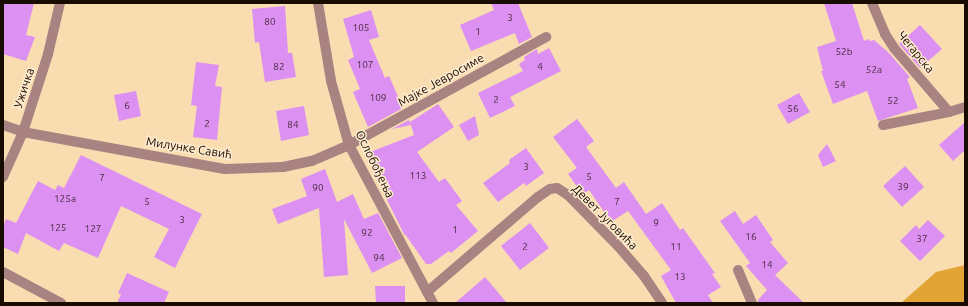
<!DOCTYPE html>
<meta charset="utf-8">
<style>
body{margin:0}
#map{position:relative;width:968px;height:306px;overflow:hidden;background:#f9ddb1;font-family:Ubuntu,sans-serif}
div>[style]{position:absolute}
.green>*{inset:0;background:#e2a535}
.building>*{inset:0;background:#dc90f2}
.minor>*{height:10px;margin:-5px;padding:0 5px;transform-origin:5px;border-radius:5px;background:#a98282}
.tertiary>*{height:10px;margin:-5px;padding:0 5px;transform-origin:5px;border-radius:5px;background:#a98282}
span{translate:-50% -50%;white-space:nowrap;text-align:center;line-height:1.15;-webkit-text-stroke:3px #feebce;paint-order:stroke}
.number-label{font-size:10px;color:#492c3c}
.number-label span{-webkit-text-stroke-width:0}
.street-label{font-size:12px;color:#180b00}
.frame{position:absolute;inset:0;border:4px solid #180b00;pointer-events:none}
</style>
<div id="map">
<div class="green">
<div style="clip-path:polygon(965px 265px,965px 303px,901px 303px,936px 272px)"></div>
</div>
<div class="building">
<div style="clip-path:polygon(3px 3px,34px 3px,26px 35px,35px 37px,26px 61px,3px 54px)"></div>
<div style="clip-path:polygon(491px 3px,518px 3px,532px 37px,519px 44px,515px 33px,471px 51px,460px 25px,494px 10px)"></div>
<div style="clip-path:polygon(824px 3px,852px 3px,864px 41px,868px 39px,870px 41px,874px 40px,889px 53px,910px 77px,907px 79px,918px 108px,878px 121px,867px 91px,833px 104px,821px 71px,823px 71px,817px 47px,836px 41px)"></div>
<div style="clip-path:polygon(285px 6px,288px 53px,292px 53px,296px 77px,265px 82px,259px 42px,255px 43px,252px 9px)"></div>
<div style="clip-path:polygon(371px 10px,379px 37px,369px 40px,385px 78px,389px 76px,403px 108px,368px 127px,353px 92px,360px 89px,348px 60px,354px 57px,343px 19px)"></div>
<div style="clip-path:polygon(920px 25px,942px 49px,920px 68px,899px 44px)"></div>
<div style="clip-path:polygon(549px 48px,561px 71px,510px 97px,515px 106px,490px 118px,478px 93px,523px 71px,519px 64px,525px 60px,524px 57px,537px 49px,538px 54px)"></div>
<div style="clip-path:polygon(196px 62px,219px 65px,215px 86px,222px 87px,217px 140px,193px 137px,197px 106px,191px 105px)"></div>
<div style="clip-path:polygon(136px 91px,141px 116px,119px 121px,114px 95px)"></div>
<div style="clip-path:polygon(799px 93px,810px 112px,788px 124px,777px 105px)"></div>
<div style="clip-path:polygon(438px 104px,454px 127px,417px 152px,439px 182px,445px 178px,462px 201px,456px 205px,478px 231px,451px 253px,449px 251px,431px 264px,426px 264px,405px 234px,405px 236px,372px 170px,374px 169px,365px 154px,414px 135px,410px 122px)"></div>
<div style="clip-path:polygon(304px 106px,309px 135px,281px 141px,276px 111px)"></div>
<div style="clip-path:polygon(475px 116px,479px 135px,468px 141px,459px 125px)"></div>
<div style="clip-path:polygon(577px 119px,594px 141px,586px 147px,616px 188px,624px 182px,646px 214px,662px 203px,680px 230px,683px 228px,715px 273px,712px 274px,721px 287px,708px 295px,713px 303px,676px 303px,661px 276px,671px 270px,628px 211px,611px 222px,589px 190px,583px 195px,568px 174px,577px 168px,553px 137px)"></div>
<div style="clip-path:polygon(409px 120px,411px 125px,392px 129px)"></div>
<div style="clip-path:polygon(965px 122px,965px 150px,953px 161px,939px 145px)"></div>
<div style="clip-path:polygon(827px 144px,836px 161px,823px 167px,818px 155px)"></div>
<div style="clip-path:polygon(526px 148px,544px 173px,526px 186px,524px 183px,498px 202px,483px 183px,510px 163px,509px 160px)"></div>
<div style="clip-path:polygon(81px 155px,202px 214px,175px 268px,154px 257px,169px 229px,121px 206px,98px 258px,64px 243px,59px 251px,26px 233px,18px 254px,3px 247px,3px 227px,6px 219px,16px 223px,38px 181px,55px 190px,58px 185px,64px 188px)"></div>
<div style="clip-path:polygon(905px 166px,924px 187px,902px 207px,883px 186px)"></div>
<div style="clip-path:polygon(325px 169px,337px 202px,353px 194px,364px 219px,378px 213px,402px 258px,372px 273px,344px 219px,348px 275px,324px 277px,319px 208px,278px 224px,272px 209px,307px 196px,301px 179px)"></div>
<div style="clip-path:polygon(735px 211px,743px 224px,756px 215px,773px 240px,770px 242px,788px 263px,775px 275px,804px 303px,758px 303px,758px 300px,767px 290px,746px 266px,750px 263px,720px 221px)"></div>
<div style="clip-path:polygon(928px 220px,945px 236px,920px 261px,900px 241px,916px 225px,919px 229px)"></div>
<div style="clip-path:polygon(530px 223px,549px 248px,520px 270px,501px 246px)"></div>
<div style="clip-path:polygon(127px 273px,169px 292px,164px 303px,117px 303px,121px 294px,118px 293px)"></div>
<div style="clip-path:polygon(485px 277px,507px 303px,455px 303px)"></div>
<div style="clip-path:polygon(375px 286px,405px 286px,405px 303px,376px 303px)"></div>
</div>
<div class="minor">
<div style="left:872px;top:3px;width:34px;rotate:67deg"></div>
<div style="left:885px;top:34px;width:17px;rotate:57deg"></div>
<div style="left:894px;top:48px;width:84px;rotate:49.3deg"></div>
<div style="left:3px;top:125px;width:21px;rotate:19deg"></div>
<div style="left:23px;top:132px;width:205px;rotate:10.4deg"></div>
<div style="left:225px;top:169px;width:58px;rotate:-2deg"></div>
<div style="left:283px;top:167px;width:30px;rotate:-12deg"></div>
<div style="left:312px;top:161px;width:40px;rotate:-23.4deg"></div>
<div style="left:349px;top:145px;width:225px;rotate:-28.7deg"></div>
<div style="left:883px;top:125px;width:67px;rotate:-11.1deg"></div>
<div style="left:949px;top:112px;width:17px;rotate:-17deg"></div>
<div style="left:3px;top:177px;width:49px;rotate:-66deg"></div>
<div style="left:23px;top:132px;width:82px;rotate:-72.2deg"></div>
<div style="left:48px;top:54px;width:52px;rotate:-76.8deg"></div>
<div style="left:738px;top:270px;width:36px;rotate:67deg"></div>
<div style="left:427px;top:292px;width:146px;rotate:-40.6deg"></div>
<div style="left:538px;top:197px;width:14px;rotate:-34deg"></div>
<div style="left:550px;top:189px;width:7px;rotate:-8deg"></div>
<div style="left:557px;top:188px;width:13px;rotate:32deg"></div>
<div style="left:568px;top:195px;width:71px;rotate:45.6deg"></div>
<div style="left:618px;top:246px;width:40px;rotate:49deg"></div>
<div style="left:644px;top:276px;width:32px;rotate:56deg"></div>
</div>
<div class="tertiary">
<div style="left:318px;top:3px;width:79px;rotate:80.5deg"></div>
<div style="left:331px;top:81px;width:66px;rotate:74.3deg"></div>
<div style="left:349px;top:145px;width:179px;rotate:62deg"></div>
<div style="left:3px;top:272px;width:66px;rotate:28.1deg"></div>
</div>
<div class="number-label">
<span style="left:510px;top:18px">3</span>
<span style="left:270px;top:22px">80</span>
<span style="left:361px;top:28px">105</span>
<span style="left:478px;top:32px">1</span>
<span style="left:844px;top:52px">52b</span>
<span style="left:365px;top:65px">107</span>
<span style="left:279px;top:67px">82</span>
<span style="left:540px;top:67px">4</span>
<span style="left:874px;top:70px">52a</span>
<span style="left:840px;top:85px">54</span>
<span style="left:378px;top:98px">109</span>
<span style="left:496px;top:100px">2</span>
<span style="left:893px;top:101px">52</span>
<span style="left:127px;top:106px">6</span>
<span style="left:793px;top:109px">56</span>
<span style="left:207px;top:124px">2</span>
<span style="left:293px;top:125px">84</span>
<span style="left:526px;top:167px">3</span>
<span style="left:418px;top:176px">113</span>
<span style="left:589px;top:177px">5</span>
<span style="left:102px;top:178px">7</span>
<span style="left:903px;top:187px">39</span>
<span style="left:318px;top:188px">90</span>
<span style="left:65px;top:199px">125a</span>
<span style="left:147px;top:202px">5</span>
<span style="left:617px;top:202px">7</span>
<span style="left:182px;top:220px">3</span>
<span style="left:656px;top:223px">9</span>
<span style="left:58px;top:228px">125</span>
<span style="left:93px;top:229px">127</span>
<span style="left:455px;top:230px">1</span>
<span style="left:367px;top:233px">92</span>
<span style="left:751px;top:237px">16</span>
<span style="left:922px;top:239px">37</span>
<span style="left:525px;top:247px">2</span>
<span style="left:676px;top:247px">11</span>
<span style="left:379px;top:258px">94</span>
<span style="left:767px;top:265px">14</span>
<span style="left:680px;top:277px">13</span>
</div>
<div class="street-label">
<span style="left:916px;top:52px;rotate:51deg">Чегарска</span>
<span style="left:441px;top:80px;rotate:-29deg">Мајке Јевросиме</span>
<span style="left:24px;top:88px;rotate:-72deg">Ужичка</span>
<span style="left:189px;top:148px;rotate:9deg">Милунке Савић</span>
<span style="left:375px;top:164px;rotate:64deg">Ослобођења</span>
<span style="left:605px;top:217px;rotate:45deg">Девет Југовића</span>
</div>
<div class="frame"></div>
</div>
